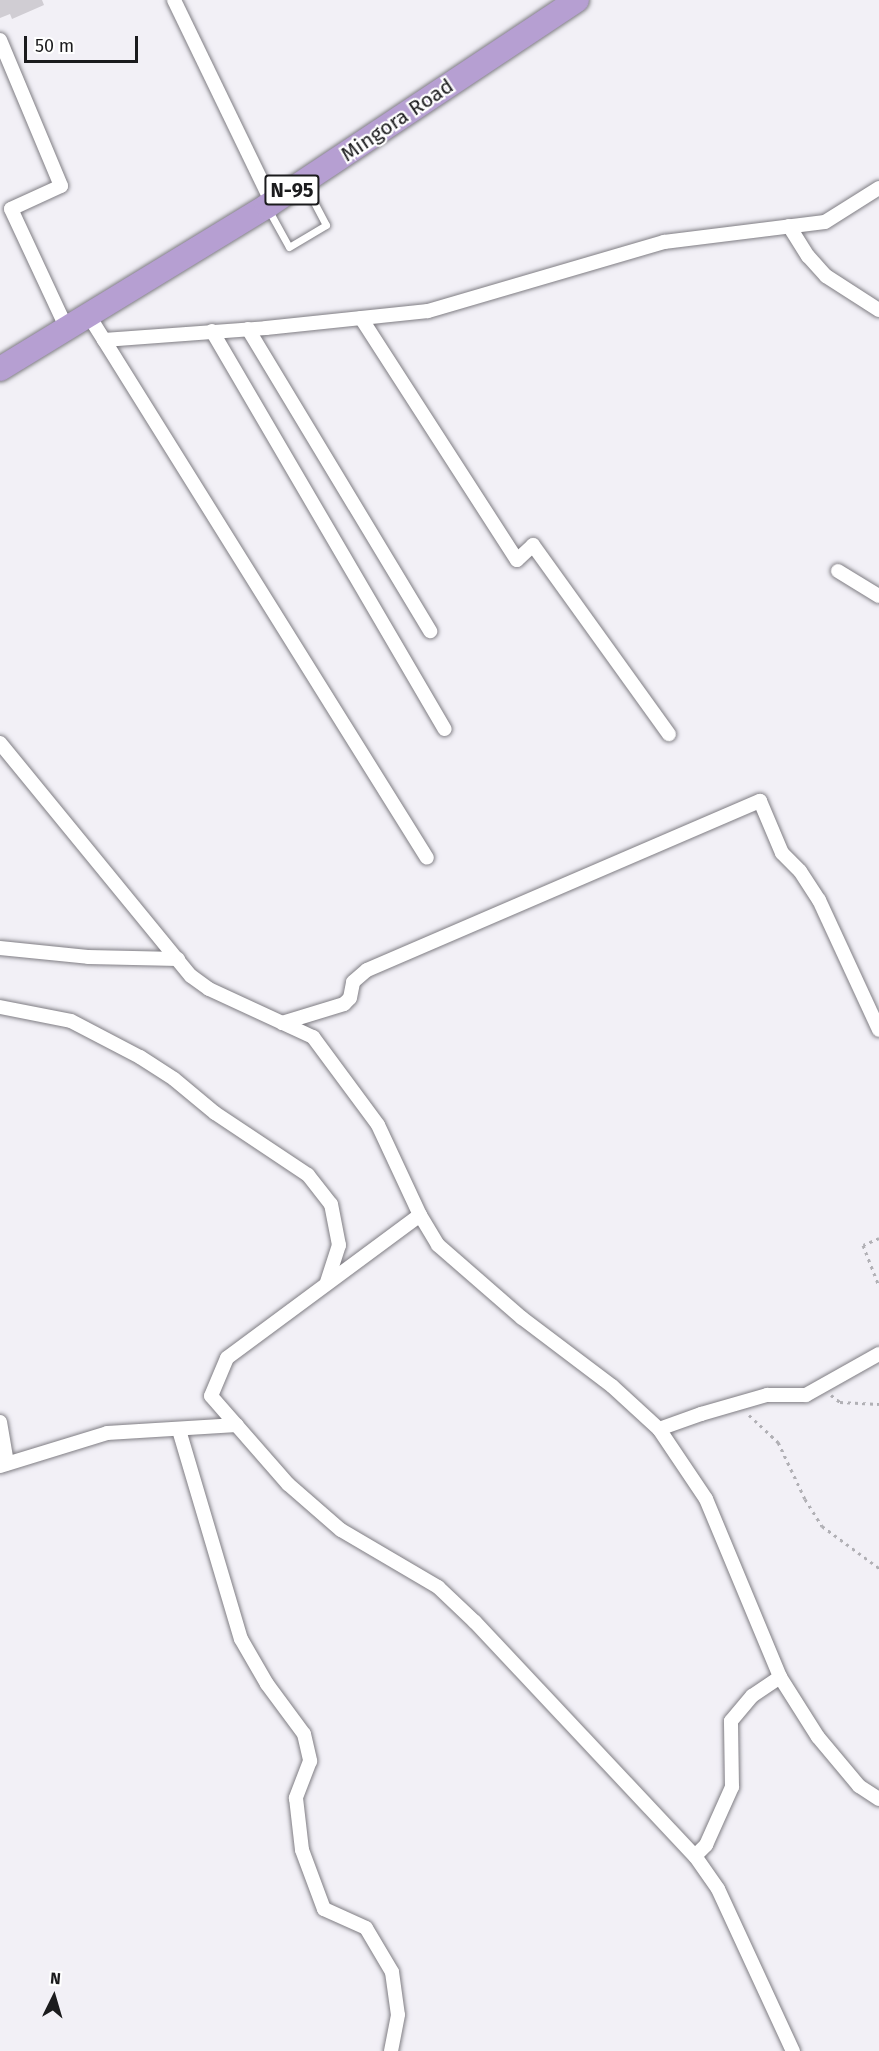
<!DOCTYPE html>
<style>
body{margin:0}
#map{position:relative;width:879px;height:2051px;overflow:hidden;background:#f2f0f6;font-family:"Fira Sans",sans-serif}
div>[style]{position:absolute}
.building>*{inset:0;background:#d0cdd3}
.path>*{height:3px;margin-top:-1.5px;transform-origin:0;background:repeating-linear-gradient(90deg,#b1b0b5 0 3px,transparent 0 7.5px)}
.roads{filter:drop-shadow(0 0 2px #7f7d83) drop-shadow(0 0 2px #7f7d83)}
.service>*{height:7px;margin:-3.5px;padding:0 3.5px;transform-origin:3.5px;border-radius:3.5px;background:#fff}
.minor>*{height:14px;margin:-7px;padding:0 7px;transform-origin:7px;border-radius:7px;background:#fff}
.trunk>*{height:24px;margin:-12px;padding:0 12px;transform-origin:12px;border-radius:12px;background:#b69fd2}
span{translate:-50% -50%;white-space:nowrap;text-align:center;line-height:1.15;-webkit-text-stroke:4.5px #fff;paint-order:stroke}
.shield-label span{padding:2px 4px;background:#fff;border:2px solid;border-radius:4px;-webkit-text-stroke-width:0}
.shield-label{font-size:20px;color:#1b1b1d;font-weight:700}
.street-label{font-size:21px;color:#1b1b1d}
.north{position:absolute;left:24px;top:1967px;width:60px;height:60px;-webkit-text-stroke:4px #fff;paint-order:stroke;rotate:5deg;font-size:16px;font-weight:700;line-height:24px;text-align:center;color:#1b1b1d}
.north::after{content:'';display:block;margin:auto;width:21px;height:27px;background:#1b1b1d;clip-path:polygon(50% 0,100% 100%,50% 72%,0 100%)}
.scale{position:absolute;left:24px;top:36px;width:114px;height:27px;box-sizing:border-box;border:3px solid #1b1b1d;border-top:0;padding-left:8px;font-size:18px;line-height:21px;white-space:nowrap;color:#1b1b1d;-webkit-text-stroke:4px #fff;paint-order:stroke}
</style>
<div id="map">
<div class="building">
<div style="clip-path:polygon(0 0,42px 0,44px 5px,12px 19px,10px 14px,0 18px)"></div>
</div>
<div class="path">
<div style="left:879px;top:1238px;width:17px;rotate:156deg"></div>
<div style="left:863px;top:1245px;width:44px;rotate:68.7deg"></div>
<div style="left:831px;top:1395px;width:11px;rotate:38deg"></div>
<div style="left:840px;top:1402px;width:39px;rotate:3deg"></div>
<div style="left:749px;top:1415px;width:40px;rotate:43deg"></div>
<div style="left:778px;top:1442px;width:63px;rotate:64.7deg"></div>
<div style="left:805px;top:1499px;width:32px;rotate:58deg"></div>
<div style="left:822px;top:1526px;width:71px;rotate:36.4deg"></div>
</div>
<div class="roads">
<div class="service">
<div style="left:268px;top:209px;width:43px;rotate:61.1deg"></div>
<div style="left:289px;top:247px;width:43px;rotate:-30.7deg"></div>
<div style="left:326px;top:225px;width:43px;rotate:-117.8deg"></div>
</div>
<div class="minor">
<div style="left:174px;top:0;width:225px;rotate:64.2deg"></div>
<div style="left:0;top:40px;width:158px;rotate:67.3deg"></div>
<div style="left:61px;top:186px;width:55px;rotate:155.3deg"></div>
<div style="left:11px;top:209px;width:132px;rotate:65deg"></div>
<div style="left:789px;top:226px;width:36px;rotate:58deg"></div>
<div style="left:808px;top:256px;width:27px;rotate:48deg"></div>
<div style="left:826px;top:276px;width:63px;rotate:32.7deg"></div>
<div style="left:89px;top:316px;width:28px;rotate:58deg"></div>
<div style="left:104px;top:340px;width:162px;rotate:-4.2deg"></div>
<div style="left:266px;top:328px;width:163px;rotate:-6deg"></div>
<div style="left:428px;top:311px;width:246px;rotate:-16.3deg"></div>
<div style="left:664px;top:242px;width:162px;rotate:-7.1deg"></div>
<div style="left:825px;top:222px;width:64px;rotate:-32.2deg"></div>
<div style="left:361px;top:318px;width:288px;rotate:57.2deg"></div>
<div style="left:517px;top:560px;width:22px;rotate:-43deg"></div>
<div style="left:533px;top:545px;width:233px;rotate:54.3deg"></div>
<div style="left:248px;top:329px;width:353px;rotate:58.9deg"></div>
<div style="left:212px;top:331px;width:461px;rotate:59.7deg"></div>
<div style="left:104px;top:340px;width:610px;rotate:58.05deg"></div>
<div style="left:838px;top:571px;width:48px;rotate:31.4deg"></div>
<div style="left:0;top:743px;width:301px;rotate:50.7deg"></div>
<div style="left:191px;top:976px;width:22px;rotate:36deg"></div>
<div style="left:209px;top:989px;width:115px;rotate:24.8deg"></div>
<div style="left:313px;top:1037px;width:109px;rotate:53.5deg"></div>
<div style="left:378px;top:1125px;width:99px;rotate:65deg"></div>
<div style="left:420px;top:1215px;width:35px;rotate:59deg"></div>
<div style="left:438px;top:1245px;width:111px;rotate:41deg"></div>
<div style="left:522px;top:1318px;width:113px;rotate:37.1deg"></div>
<div style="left:612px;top:1386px;width:64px;rotate:42.5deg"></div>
<div style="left:659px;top:1429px;width:84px;rotate:56.1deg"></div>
<div style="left:706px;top:1499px;width:193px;rotate:67.4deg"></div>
<div style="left:780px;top:1677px;width:71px;rotate:57.7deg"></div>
<div style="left:818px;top:1737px;width:64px;rotate:50.1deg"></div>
<div style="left:859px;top:1786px;width:24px;rotate:33deg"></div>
<div style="left:0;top:948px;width:88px;rotate:5.8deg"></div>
<div style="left:88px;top:957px;width:90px;rotate:1.3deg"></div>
<div style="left:0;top:1007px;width:72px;rotate:11.2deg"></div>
<div style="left:71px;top:1021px;width:78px;rotate:27.6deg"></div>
<div style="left:140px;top:1057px;width:40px;rotate:32.9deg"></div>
<div style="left:174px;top:1079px;width:53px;rotate:39.7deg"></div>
<div style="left:215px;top:1113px;width:112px;rotate:33.7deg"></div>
<div style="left:308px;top:1175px;width:37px;rotate:52deg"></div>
<div style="left:331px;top:1204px;width:42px;rotate:79deg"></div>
<div style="left:339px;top:1245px;width:39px;rotate:108deg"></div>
<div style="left:282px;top:1023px;width:65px;rotate:-17deg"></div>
<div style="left:344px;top:1004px;width:8px;rotate:-45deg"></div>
<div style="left:350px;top:998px;width:16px;rotate:-79deg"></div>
<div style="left:353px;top:982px;width:18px;rotate:-41deg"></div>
<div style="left:367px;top:970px;width:428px;rotate:-23.3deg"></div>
<div style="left:760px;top:801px;width:56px;rotate:67.1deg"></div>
<div style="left:782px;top:853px;width:25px;rotate:45deg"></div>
<div style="left:800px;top:871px;width:35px;rotate:57deg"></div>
<div style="left:819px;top:900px;width:143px;rotate:65.2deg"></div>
<div style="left:420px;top:1215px;width:240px;rotate:143.5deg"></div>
<div style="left:227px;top:1358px;width:41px;rotate:112.8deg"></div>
<div style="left:211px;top:1396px;width:117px;rotate:48.8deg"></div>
<div style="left:288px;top:1484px;width:70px;rotate:41deg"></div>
<div style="left:341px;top:1530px;width:113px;rotate:30.4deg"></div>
<div style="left:438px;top:1587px;width:51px;rotate:43.4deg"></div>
<div style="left:475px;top:1622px;width:321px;rotate:46.8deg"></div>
<div style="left:695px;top:1856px;width:40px;rotate:55.1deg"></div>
<div style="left:718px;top:1889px;width:179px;rotate:65.2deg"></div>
<div style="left:0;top:1422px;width:42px;rotate:80.3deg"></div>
<div style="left:659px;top:1429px;width:45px;rotate:-19.7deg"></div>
<div style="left:701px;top:1414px;width:69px;rotate:-16.1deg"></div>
<div style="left:767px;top:1395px;width:39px"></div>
<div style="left:806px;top:1395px;width:84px;rotate:-29.3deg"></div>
<div style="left:179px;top:1430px;width:218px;rotate:73.5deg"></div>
<div style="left:241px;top:1639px;width:52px;rotate:60deg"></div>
<div style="left:267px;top:1684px;width:62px;rotate:53.5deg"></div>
<div style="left:304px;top:1734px;width:28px;rotate:77deg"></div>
<div style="left:310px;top:1761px;width:40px;rotate:111deg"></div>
<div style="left:296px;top:1798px;width:52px;rotate:83.4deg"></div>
<div style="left:302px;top:1850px;width:63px;rotate:69.6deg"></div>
<div style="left:324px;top:1909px;width:46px;rotate:24.3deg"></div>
<div style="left:366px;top:1928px;width:51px;rotate:59.4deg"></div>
<div style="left:392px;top:1972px;width:43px;rotate:82.1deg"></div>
<div style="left:398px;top:2015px;width:37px;rotate:101deg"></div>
<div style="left:0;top:1466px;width:112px;rotate:-17.1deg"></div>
<div style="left:107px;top:1433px;width:130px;rotate:-3.5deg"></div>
<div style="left:695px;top:1856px;width:16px;rotate:-45deg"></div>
<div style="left:706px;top:1845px;width:64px;rotate:-65.9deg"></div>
<div style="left:732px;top:1787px;width:66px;rotate:-90.9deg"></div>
<div style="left:731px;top:1721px;width:33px;rotate:-50deg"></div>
<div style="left:752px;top:1696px;width:34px;rotate:-34deg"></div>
</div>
<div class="trunk">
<div style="left:0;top:369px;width:313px;rotate:-31.4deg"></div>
<div style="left:267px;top:206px;width:372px;rotate:-33.6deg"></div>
</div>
</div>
<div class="shield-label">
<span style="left:292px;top:190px">N-95</span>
</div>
<div class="street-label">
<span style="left:397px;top:120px;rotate:-34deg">Mingora Road</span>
</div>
<div class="north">N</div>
<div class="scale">50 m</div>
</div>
